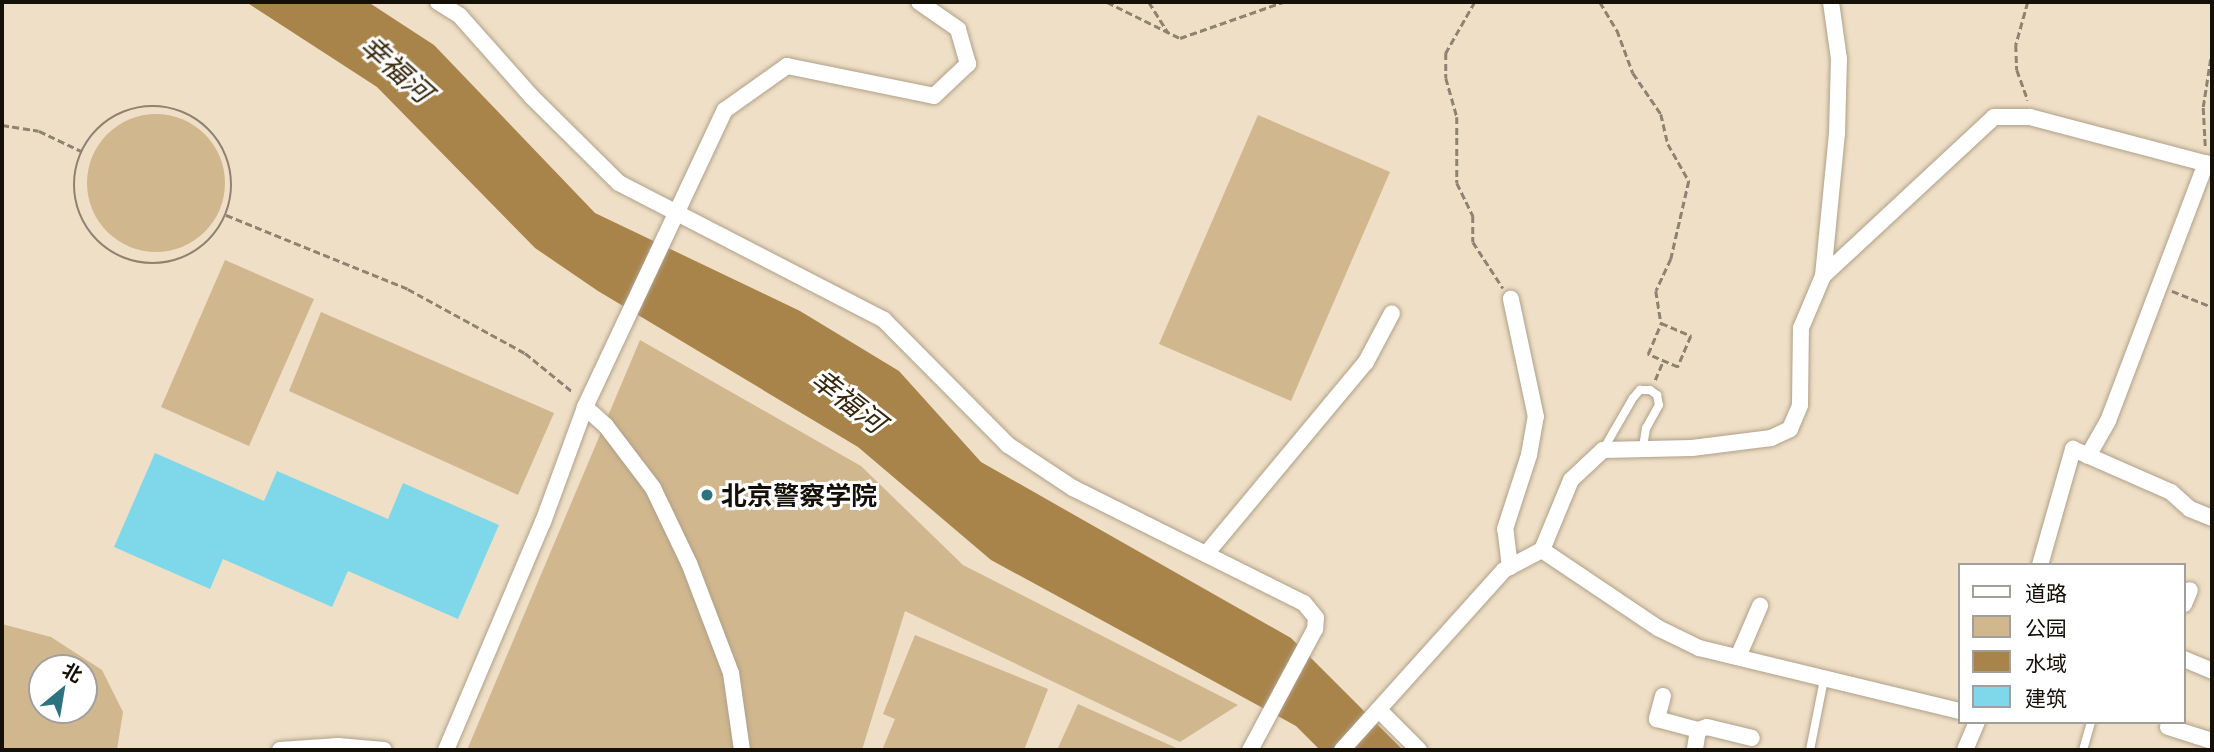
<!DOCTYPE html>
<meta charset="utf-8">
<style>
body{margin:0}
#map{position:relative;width:2214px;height:752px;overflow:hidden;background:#efdfc6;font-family:"Exo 2","Noto Sans SC",sans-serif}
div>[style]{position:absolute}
.green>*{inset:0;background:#d1b78e}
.round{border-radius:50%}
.water>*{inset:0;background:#a9844a}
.building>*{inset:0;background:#7fd8e9}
.path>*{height:2.5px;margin-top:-1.25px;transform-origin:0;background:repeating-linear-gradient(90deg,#8e8371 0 7px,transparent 0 10.5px)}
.path>.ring{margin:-1.25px;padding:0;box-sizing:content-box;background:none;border:2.5px solid #8e8371;border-radius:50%}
.roads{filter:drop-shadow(0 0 2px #afa089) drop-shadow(0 0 2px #afa089)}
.service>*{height:8px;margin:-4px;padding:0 4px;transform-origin:4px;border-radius:4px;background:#fff}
.minor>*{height:16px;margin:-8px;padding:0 8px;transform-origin:8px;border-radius:8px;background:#fff}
.dots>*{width:19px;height:19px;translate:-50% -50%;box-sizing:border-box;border:4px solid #fff;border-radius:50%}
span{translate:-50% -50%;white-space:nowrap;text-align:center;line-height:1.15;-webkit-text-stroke:6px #fff;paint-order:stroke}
.poi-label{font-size:26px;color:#140f07;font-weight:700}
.left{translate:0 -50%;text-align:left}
.water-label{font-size:28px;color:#37270c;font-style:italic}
.frame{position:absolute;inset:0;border:4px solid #140f07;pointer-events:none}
.legend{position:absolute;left:1958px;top:563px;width:228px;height:161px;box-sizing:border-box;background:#fff;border:2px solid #a19f9c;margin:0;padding:9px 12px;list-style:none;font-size:21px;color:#140f07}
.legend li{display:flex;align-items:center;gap:14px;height:35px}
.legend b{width:35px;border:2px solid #a19f9c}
.north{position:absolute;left:28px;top:654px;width:70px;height:70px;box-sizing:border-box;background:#fff;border:2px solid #a19f9c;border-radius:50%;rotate:30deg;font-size:19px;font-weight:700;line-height:28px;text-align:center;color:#140f07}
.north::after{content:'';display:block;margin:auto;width:24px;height:32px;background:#2c727f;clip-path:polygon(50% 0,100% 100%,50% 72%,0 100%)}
</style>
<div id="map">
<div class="green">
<div class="round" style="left:87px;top:114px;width:138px;height:138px"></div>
<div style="clip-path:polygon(1258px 115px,1390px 172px,1291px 401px,1159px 344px)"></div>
<div style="clip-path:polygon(225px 260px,314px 299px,249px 446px,161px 407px)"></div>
<div style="clip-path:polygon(321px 312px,554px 413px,518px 495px,289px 391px)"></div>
<div style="clip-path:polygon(640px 340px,861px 466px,963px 565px,1238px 705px,1180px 742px,905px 611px,862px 750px,467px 750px)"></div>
<div style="clip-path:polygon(evenodd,2px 624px,51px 637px,102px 670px,123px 712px,117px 750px,2px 750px,2px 624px,84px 668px,84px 710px,42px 710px,42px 668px,84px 668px)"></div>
<div style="clip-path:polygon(915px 635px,1048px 689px,1024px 750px,882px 750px,895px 719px,883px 714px)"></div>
<div style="clip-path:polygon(1078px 704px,1181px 750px,1057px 750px)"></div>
</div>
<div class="water">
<div style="clip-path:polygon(246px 2px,368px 2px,434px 45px,595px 213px,800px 311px,899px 371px,981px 462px,1291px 638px,1403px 750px,1320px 750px,1296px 726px,991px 560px,858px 447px,598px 291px,535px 248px,377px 87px)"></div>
</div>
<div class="building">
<div style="clip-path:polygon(155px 453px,264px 501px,277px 471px,388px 519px,403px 483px,499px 525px,458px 619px,348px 571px,332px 607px,223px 559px,210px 589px,114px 547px)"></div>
</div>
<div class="path">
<div style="left:1107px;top:2px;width:81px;rotate:26.3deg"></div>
<div style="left:1180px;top:38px;width:109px;rotate:-19.3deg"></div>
<div style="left:1149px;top:2px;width:36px;rotate:58deg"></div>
<div style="left:1296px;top:2px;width:21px"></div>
<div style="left:1475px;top:2px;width:59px;rotate:119.6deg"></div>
<div style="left:1446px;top:53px;width:25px;rotate:90deg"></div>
<div style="left:1446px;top:78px;width:41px;rotate:74.2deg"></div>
<div style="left:1457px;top:117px;width:66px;rotate:90deg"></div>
<div style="left:1457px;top:183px;width:37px;rotate:64deg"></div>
<div style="left:1473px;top:216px;width:26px;rotate:90deg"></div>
<div style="left:1473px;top:242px;width:55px;rotate:56.9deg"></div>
<div style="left:1600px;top:2px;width:33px;rotate:59deg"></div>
<div style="left:1617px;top:30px;width:46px;rotate:69.6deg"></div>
<div style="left:1633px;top:73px;width:50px;rotate:55.7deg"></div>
<div style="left:1661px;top:114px;width:31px;rotate:77deg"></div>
<div style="left:1668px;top:144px;width:43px;rotate:60.4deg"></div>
<div style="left:1689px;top:181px;width:80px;rotate:103deg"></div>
<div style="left:1671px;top:259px;width:35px;rotate:115deg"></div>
<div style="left:1656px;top:291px;width:32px;rotate:81deg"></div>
<div style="left:2028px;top:2px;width:45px;rotate:105.6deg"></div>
<div style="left:2016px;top:45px;width:25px;rotate:88deg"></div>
<div style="left:2017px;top:70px;width:32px;rotate:70deg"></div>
<div class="ring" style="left:74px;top:106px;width:155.5px;height:155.5px"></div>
<div style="left:2px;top:125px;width:37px;rotate:9deg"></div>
<div style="left:39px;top:131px;width:47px;rotate:25.5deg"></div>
<div style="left:2205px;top:146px;width:39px;rotate:-93deg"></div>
<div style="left:2203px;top:107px;width:59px;rotate:-81.2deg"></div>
<div style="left:226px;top:215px;width:196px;rotate:22.1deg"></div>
<div style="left:408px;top:289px;width:133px;rotate:28.7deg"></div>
<div style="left:525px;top:353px;width:62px;rotate:39.1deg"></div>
<div style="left:2172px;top:291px;width:43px;rotate:21.8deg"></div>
<div style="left:1661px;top:323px;width:33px;rotate:23deg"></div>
<div style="left:1691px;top:336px;width:34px;rotate:113deg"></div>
<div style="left:1678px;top:367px;width:33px;rotate:-157deg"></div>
<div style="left:1648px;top:354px;width:34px;rotate:-67deg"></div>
<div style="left:1655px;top:380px;width:21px;rotate:-67deg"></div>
</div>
<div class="roads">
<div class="service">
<div style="left:1603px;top:450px;width:60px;rotate:-60deg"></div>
<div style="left:1633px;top:398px;width:11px;rotate:-49deg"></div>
<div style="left:1640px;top:390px;width:10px"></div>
<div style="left:1650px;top:390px;width:9px;rotate:36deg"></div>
<div style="left:1657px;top:395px;width:10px;rotate:79deg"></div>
<div style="left:1659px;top:405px;width:26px;rotate:119deg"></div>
<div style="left:1646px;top:428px;width:19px;rotate:99deg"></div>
<div style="left:1810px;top:750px;width:72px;rotate:-78.8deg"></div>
<div style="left:2083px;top:750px;width:29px;rotate:-74deg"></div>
</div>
<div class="minor">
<div style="left:438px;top:2px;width:26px;rotate:32deg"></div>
<div style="left:460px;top:16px;width:108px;rotate:48.4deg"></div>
<div style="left:532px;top:97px;width:122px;rotate:44.7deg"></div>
<div style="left:619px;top:183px;width:298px;rotate:27.3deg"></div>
<div style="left:884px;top:320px;width:176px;rotate:45.2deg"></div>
<div style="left:1008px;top:445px;width:78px;rotate:33.5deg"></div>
<div style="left:1073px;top:488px;width:258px;rotate:26.5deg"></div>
<div style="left:1304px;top:603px;width:19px;rotate:51deg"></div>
<div style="left:1316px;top:618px;width:11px;rotate:95deg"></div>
<div style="left:1315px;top:629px;width:137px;rotate:118.2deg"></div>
<div style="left:1823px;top:276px;width:233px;rotate:-42.9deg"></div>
<div style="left:1994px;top:117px;width:36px"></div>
<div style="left:2030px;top:117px;width:188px;rotate:14.8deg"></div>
<div style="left:585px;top:407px;width:28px;rotate:42deg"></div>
<div style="left:606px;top:426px;width:78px;rotate:52.8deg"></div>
<div style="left:653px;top:488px;width:83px;rotate:64.4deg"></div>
<div style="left:689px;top:563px;width:118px;rotate:69.1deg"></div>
<div style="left:731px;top:673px;width:78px;rotate:81.9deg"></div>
<div style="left:2088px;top:456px;width:40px;rotate:-60.3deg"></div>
<div style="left:2108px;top:421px;width:276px;rotate:-69.2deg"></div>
<div style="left:1542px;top:550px;width:140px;rotate:33.9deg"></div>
<div style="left:1658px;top:628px;width:46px;rotate:26deg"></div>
<div style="left:1699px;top:648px;width:268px;rotate:13.6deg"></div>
<div style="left:1206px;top:554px;width:250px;rotate:-50.2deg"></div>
<div style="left:1366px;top:362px;width:55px;rotate:-62deg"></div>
<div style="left:2040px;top:565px;width:121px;rotate:-74.1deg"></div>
<div style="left:2073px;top:449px;width:107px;rotate:23.7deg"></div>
<div style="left:2171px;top:492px;width:25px;rotate:42deg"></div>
<div style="left:2190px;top:509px;width:24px;rotate:22deg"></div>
<div style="left:1510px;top:567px;width:38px;rotate:-97deg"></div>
<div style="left:1505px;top:529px;width:78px;rotate:-72deg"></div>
<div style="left:1529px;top:455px;width:39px;rotate:-80deg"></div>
<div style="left:1536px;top:417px;width:121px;rotate:-102deg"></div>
<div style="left:2184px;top:604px;width:15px;rotate:-67deg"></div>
<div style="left:1738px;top:657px;width:56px;rotate:-66.7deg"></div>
<div style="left:2184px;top:659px;width:30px;rotate:23deg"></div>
<div style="left:1663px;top:696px;width:24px;rotate:105deg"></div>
<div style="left:1657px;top:719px;width:42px;rotate:15deg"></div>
<div style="left:1698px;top:730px;width:20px;rotate:99deg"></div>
<div style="left:1379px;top:710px;width:57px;rotate:45deg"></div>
<div style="left:2168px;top:727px;width:46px;rotate:17.7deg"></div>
<div style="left:1698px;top:730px;width:9px;rotate:-18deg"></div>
<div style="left:1707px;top:727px;width:46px;rotate:13.7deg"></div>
<div style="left:280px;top:750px;width:58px;rotate:-3.9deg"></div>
<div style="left:338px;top:746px;width:46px;rotate:5deg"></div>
<div style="left:446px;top:750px;width:248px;rotate:-67deg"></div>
<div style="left:543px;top:522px;width:122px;rotate:-69.9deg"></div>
<div style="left:585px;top:407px;width:328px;rotate:-64.8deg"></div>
<div style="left:725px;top:110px;width:76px;rotate:-35.4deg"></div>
<div style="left:787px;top:66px;width:150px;rotate:11.5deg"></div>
<div style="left:934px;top:96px;width:47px;rotate:-43.3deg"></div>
<div style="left:968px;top:64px;width:36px;rotate:-106deg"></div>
<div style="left:958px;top:29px;width:47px;rotate:-145.3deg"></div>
<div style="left:1342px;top:750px;width:242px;rotate:-48deg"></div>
<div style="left:1504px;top:570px;width:43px;rotate:-27.8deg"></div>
<div style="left:1542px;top:550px;width:76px;rotate:-67.5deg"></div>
<div style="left:1571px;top:480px;width:44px;rotate:-43.2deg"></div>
<div style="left:1603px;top:450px;width:89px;rotate:-1.3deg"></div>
<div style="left:1692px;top:448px;width:80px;rotate:-7.2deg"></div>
<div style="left:1771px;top:438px;width:21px;rotate:-25deg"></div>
<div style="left:1790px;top:429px;width:26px;rotate:-67deg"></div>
<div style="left:1800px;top:405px;width:77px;rotate:-89.3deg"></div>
<div style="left:1801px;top:328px;width:56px;rotate:-67.1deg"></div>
<div style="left:1823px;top:276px;width:143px;rotate:-84.4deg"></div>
<div style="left:1837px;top:134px;width:75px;rotate:-88.5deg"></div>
<div style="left:1839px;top:59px;width:58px;rotate:-98deg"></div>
<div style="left:1965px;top:750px;width:30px;rotate:-67deg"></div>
</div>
</div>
<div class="dots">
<div style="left:707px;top:495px;background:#2c727f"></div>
</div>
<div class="poi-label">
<span class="left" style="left:721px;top:495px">北京警察学院</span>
</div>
<div class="water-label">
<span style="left:397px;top:68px;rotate:42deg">幸福河</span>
<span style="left:849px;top:400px;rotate:38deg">幸福河</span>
</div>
<div class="frame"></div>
<ul class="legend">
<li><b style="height:9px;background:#fff"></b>道路</li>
<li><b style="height:19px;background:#d1b78e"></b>公园</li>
<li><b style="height:19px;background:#a9844a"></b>水域</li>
<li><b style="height:19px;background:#7fd8e9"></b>建筑</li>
</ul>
<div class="north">北</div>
</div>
